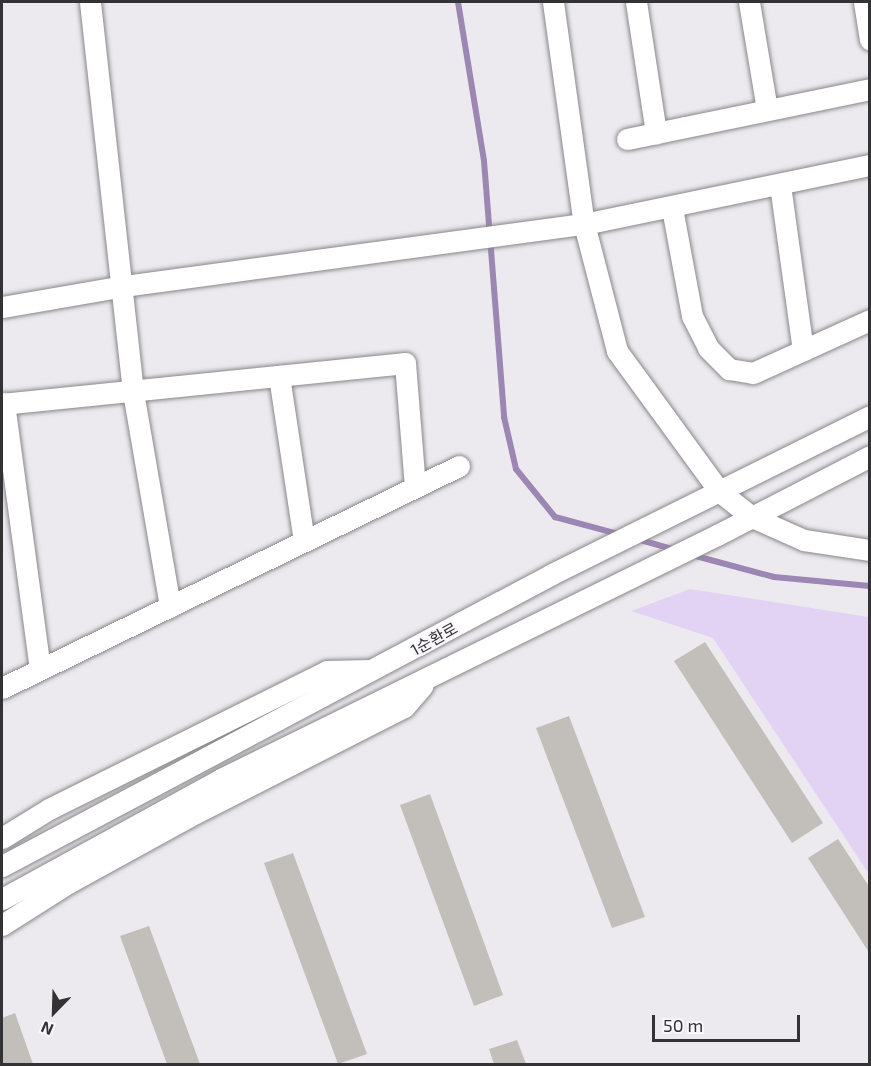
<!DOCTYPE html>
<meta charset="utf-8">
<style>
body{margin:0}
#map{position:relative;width:871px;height:1066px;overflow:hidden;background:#eceaef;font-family:"Exo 2","Noto Sans KR",sans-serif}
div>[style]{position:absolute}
.green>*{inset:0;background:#e2d3f4}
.stream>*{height:6px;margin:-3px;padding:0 3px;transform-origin:3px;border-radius:3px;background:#9c86b4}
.building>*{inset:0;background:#c2bfba}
.roads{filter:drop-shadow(0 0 2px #89878b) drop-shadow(0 0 2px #89878b)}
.minor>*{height:21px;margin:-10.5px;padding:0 10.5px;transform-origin:10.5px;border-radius:10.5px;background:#fff}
span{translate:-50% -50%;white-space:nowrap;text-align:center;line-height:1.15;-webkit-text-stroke:4.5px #f9f7fc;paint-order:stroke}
.street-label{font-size:16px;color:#333234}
.frame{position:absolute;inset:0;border:3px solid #333234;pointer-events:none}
.north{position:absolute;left:24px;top:982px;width:60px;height:60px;-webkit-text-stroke:4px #f9f7fc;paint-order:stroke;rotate:203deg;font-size:16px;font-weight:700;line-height:24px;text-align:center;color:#333234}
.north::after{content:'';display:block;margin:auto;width:21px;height:27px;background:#333234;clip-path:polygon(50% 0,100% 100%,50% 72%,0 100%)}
.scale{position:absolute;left:652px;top:1015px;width:148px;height:27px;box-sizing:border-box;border:3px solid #333234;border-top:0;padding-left:8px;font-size:18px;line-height:21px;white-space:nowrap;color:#333234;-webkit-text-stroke:4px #f9f7fc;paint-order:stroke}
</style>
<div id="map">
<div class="green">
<div style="clip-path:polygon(690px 589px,869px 617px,869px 874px,713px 638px,631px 611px)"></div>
</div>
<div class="stream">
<div style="left:458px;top:2px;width:161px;rotate:80.7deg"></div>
<div style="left:484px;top:161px;width:257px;rotate:85.5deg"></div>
<div style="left:504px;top:417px;width:53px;rotate:77deg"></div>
<div style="left:516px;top:469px;width:62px;rotate:50.9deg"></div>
<div style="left:555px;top:517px;width:65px;rotate:15.1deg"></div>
<div style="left:637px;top:539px;width:37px;rotate:16deg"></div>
<div style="left:692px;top:555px;width:85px;rotate:15deg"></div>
<div style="left:774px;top:577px;width:96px;rotate:5.4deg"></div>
</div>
<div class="building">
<div style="clip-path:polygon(705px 642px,823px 823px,792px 843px,674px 661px)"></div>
<div style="clip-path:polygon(569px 716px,645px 917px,612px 928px,536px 728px)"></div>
<div style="clip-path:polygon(430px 794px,503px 995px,474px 1006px,400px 805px)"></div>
<div style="clip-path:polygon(838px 839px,870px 888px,870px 954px,808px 858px)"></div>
<div style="clip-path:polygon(293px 853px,367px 1054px,338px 1064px,264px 863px)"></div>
<div style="clip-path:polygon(149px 926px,200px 1064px,167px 1064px,120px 936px)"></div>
<div style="clip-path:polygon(15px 1013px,33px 1064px,2px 1063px,2px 1018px)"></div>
<div style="clip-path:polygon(517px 1040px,526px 1064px,494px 1064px,489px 1049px)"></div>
</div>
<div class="roads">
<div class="minor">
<div style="left:90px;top:2px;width:392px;rotate:83.7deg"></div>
<div style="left:133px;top:392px;width:218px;rotate:80.2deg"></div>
<div style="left:553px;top:2px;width:224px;rotate:82.1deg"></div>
<div style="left:584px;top:224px;width:131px;rotate:75.4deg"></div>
<div style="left:617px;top:351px;width:175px;rotate:53.9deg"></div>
<div style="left:720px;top:492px;width:41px;rotate:38deg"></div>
<div style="left:752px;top:517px;width:57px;rotate:23.9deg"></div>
<div style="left:804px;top:540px;width:67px;rotate:8.6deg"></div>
<div style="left:636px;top:2px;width:133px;rotate:81.3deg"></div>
<div style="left:749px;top:2px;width:109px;rotate:80.5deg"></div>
<div style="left:864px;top:2px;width:38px;rotate:81deg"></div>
<div style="left:627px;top:139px;width:248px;rotate:-11.6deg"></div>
<div style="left:780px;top:185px;width:167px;rotate:82.1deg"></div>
<div style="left:672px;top:208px;width:110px;rotate:79.5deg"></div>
<div style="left:692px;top:316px;width:36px;rotate:63deg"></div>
<div style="left:708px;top:348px;width:30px;rotate:45deg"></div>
<div style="left:729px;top:369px;width:24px;rotate:9deg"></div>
<div style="left:753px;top:373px;width:128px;rotate:-24.4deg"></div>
<div style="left:2px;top:307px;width:124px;rotate:-9.8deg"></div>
<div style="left:124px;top:286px;width:464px;rotate:-7.7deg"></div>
<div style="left:584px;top:224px;width:292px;rotate:-11.7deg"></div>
<div style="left:279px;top:376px;width:167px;rotate:81.4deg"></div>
<div style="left:4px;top:403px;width:268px;rotate:82.3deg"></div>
<div style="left:2px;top:404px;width:405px;rotate:-5.8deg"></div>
<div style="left:405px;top:363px;width:124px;rotate:85.4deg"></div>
<div style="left:2px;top:688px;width:508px;rotate:-25.91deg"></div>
<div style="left:2px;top:838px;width:55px;rotate:-31.7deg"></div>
<div style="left:49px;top:809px;width:310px;rotate:-26.4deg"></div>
<div style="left:327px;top:671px;width:43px;rotate:-1.3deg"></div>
<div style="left:2px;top:866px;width:623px;rotate:-27.96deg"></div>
<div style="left:552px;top:574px;width:355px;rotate:-26.4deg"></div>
<div style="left:2px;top:899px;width:250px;rotate:-28.7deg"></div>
<div style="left:221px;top:779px;width:553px;rotate:-26.19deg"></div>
<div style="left:717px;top:535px;width:172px;rotate:-27.3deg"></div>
<div style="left:2px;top:925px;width:78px;rotate:-32.5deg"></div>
<div style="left:68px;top:883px;width:137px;rotate:-28.8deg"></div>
<div style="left:188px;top:817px;width:242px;rotate:-27deg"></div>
<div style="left:404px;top:707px;width:28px;rotate:-49deg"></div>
</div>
</div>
<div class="street-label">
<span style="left:434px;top:639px;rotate:-29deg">1순환로</span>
</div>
<div class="frame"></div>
<div class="north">N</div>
<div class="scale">50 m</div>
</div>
